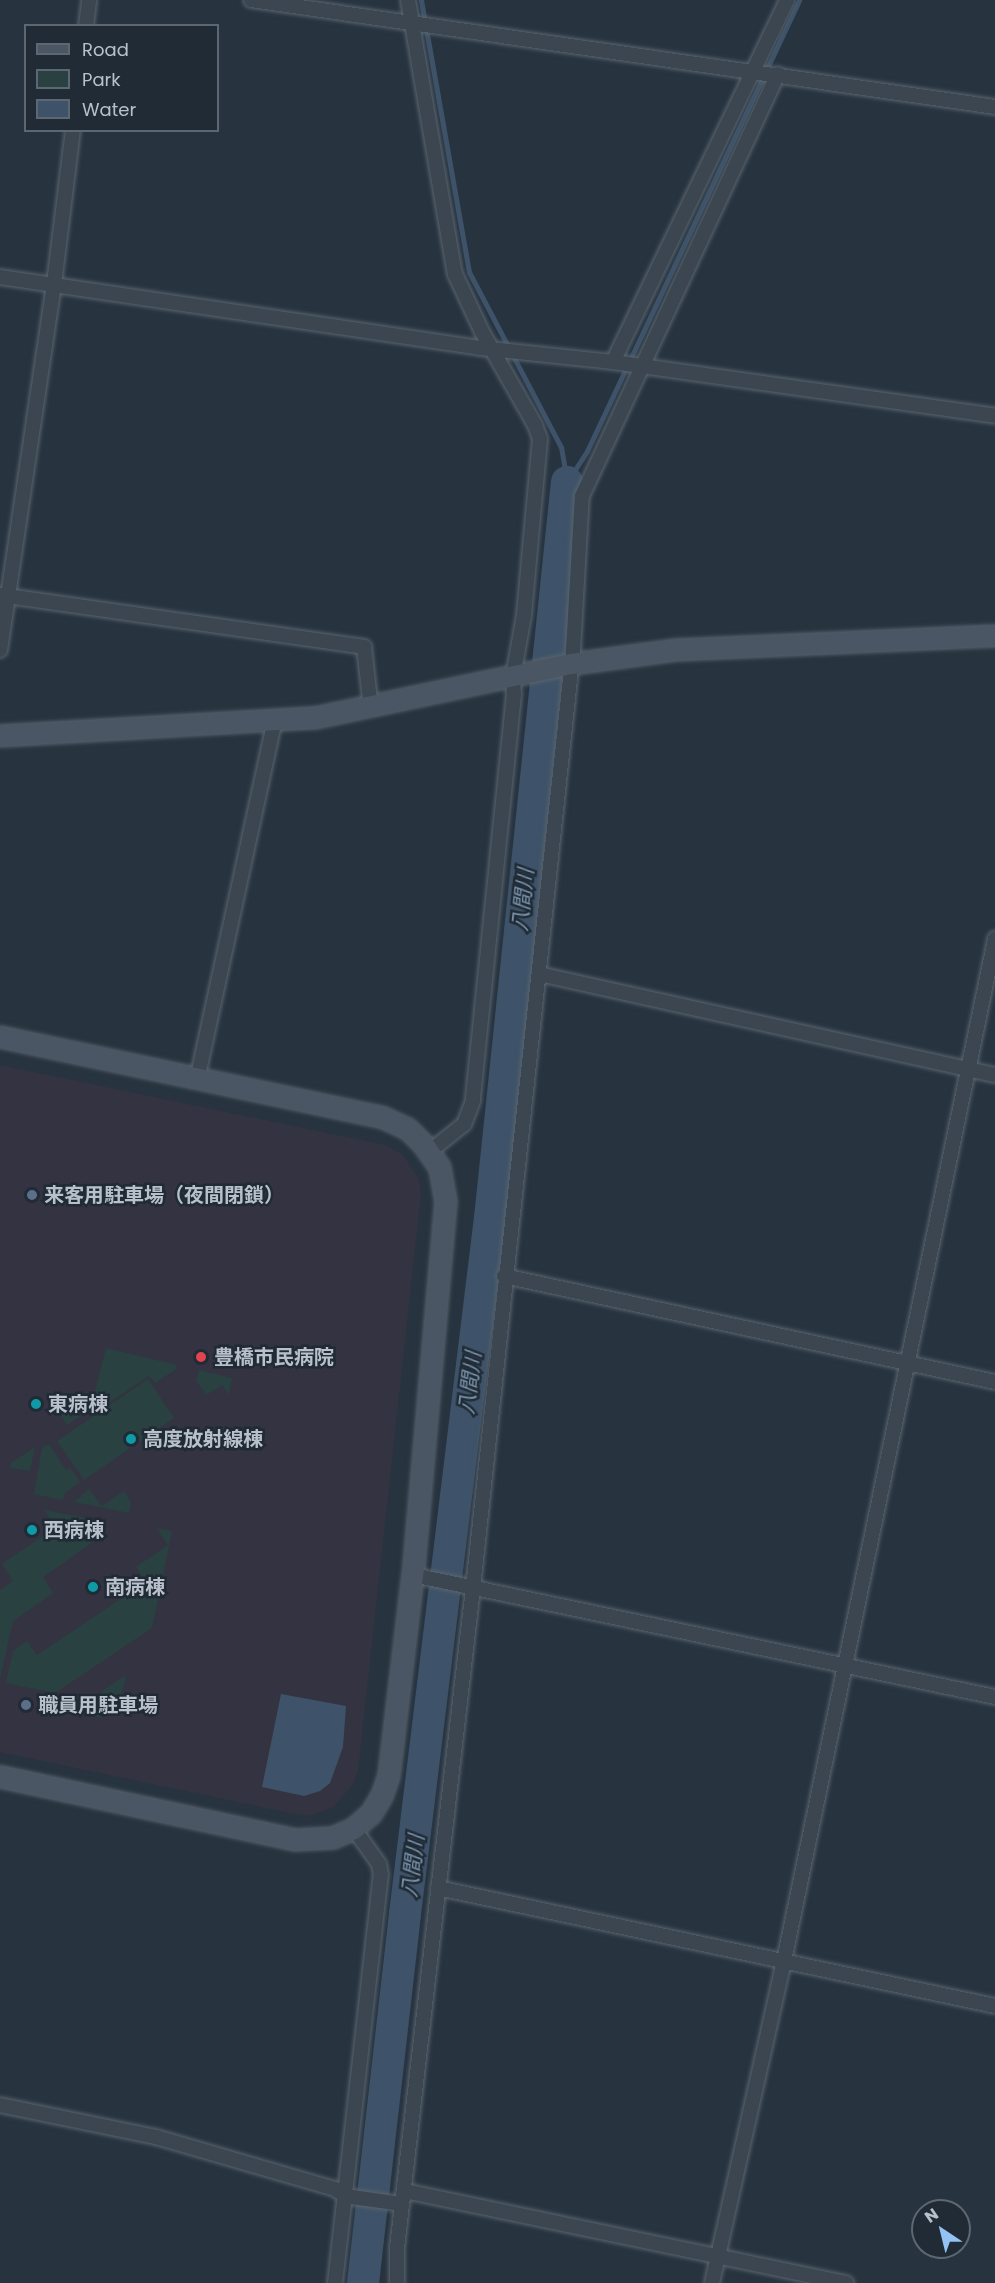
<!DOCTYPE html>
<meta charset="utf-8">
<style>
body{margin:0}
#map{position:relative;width:995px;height:2283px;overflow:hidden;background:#273440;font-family:Poppins,"Noto Sans JP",sans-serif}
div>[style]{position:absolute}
.medical>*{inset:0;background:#343342}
.green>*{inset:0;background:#294141}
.water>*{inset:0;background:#3e5369}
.stream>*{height:5px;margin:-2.5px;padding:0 2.5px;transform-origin:2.5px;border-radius:2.5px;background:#3e5369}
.river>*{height:32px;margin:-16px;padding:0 16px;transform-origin:16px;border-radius:16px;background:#3e5369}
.roads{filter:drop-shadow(0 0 2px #59646e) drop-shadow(0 0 2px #59646e)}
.street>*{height:14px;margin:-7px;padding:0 7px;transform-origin:7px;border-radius:7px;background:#3b4650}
.secondary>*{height:20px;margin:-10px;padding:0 10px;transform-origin:10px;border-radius:10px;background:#4a5663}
.dots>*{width:16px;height:16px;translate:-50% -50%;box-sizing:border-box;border:3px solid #202b36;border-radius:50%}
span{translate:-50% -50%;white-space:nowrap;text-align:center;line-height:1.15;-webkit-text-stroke:5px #202b36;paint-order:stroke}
.poi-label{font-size:20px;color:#b8c1cb;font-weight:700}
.left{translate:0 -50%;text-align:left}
.water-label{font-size:21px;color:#7a94ac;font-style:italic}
.legend{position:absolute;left:24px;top:24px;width:195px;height:108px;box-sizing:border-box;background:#202b36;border:2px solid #5d6772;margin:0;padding:8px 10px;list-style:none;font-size:18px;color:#b8c1cb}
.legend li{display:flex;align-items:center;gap:12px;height:30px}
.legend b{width:30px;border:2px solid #5d6772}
.north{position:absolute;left:911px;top:2199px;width:60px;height:60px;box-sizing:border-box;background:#202b36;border:2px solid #5d6772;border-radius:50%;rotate:325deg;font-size:16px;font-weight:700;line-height:24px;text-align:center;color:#b8c1cb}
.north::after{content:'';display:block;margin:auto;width:21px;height:27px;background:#94c2f4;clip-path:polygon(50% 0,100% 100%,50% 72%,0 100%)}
</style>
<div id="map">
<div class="medical">
<div style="clip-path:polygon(0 1065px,385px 1145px,403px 1155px,418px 1177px,421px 1194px,358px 1771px,352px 1786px,333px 1807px,309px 1816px,300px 1815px,0 1752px)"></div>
</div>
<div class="green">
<div style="clip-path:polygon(106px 1348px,177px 1365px,176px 1369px,155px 1383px,149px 1376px,89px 1416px)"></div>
<div style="clip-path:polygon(199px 1370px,232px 1378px,229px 1395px,222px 1385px,206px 1395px,196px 1380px)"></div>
<div style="clip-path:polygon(148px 1379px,174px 1418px,84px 1480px,57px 1441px)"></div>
<div style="clip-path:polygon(85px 1395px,81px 1416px,67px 1425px,59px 1413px)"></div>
<div style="clip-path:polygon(49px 1444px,66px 1470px,70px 1467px,80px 1482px,65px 1493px,63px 1500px,34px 1494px,42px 1448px)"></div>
<div style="clip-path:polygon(35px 1447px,30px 1471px,10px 1468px,11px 1463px)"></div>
<div style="clip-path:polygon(89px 1489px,102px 1506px,124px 1491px,131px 1502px,129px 1513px,74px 1502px)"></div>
<div style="clip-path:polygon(44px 1510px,91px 1519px,89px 1529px,96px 1540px,43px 1577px,53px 1593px,13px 1621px,0 1679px,0 1590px,13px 1581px,2px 1564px,56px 1527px)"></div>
<div style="clip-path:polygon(156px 1528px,172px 1531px,152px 1628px,55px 1693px,6px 1683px,13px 1651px,27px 1641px,37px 1655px,146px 1582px,136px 1567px,168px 1545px)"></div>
<div style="clip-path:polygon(124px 1676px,126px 1677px,120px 1698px,108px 1695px,102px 1718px,74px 1711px)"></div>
</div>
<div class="water">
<div style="clip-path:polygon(281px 1694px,346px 1706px,343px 1747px,330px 1783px,320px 1791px,304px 1796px,262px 1787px)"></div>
</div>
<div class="stream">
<div style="left:421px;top:0;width:276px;rotate:80deg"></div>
<div style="left:469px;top:272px;width:198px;rotate:62.3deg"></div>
<div style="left:561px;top:447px;width:36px;rotate:80deg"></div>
<div style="left:567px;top:482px;width:37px;rotate:-57deg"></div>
<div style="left:587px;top:451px;width:498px;rotate:-64.8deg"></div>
</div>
<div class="river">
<div style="left:363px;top:2283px;width:371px;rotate:-83.5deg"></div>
<div style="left:405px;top:1914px;width:701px;rotate:-83.04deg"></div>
<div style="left:490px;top:1218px;width:740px;rotate:-84.03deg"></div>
</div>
<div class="roads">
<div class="street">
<div style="left:251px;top:0;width:752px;rotate:8.18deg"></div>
<div style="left:408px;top:0;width:278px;rotate:80.3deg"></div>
<div style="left:455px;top:274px;width:64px;rotate:65deg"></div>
<div style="left:482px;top:332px;width:107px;rotate:60.3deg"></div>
<div style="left:535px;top:425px;width:15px;rotate:70deg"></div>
<div style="left:540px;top:439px;width:177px;rotate:95.2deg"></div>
<div style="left:524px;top:615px;width:63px;rotate:100.1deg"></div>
<div style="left:513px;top:677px;width:17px;rotate:87deg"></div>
<div style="left:514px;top:694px;width:409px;rotate:95.8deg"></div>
<div style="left:473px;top:1101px;width:25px;rotate:111deg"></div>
<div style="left:464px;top:1124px;width:45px;rotate:141.3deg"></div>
<div style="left:86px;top:26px;width:26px;rotate:-83deg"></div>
<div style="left:0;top:277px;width:485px;rotate:8.4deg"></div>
<div style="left:480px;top:348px;width:134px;rotate:6deg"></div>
<div style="left:613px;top:362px;width:386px;rotate:8deg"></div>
<div style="left:613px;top:362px;width:402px;rotate:-64.3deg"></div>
<div style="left:0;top:595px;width:368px;rotate:8.1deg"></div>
<div style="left:364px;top:647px;width:61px;rotate:83.5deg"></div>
<div style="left:0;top:650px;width:370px;rotate:-81.6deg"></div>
<div style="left:54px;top:284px;width:155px;rotate:-83deg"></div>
<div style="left:539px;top:974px;width:467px;rotate:12.5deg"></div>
<div style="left:197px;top:1080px;width:368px;rotate:-77.8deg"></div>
<div style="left:504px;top:1276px;width:502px;rotate:12.18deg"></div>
<div style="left:413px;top:1575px;width:595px;rotate:11.84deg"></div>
<div style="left:438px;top:1888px;width:569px;rotate:11.96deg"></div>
<div style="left:0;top:2105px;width:159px;rotate:11.6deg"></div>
<div style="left:156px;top:2137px;width:186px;rotate:16.2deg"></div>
<div style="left:335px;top:2189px;width:12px;rotate:35deg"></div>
<div style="left:345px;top:2196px;width:58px;rotate:8deg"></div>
<div style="left:405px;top:2191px;width:451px;rotate:11.8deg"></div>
<div style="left:335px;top:2283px;width:411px;rotate:-83.6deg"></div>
<div style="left:381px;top:1875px;width:11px;rotate:-100deg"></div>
<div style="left:379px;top:1864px;width:43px;rotate:-125.5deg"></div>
<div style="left:397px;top:2283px;width:35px;rotate:-90deg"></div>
<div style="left:397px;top:2248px;width:664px;rotate:-83.43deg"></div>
<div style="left:473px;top:1588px;width:943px;rotate:-83.91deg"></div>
<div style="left:573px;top:650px;width:154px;rotate:-86.7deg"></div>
<div style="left:582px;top:496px;width:465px;rotate:-65.1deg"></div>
<div style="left:712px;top:2283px;width:330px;rotate:-77.4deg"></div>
<div style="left:784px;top:1961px;width:1044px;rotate:-78.33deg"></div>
</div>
<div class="secondary">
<div style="left:0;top:736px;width:316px;rotate:-3.3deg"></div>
<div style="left:315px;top:718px;width:263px;rotate:-11.9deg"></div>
<div style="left:572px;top:664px;width:104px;rotate:-7.7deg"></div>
<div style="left:675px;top:650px;width:320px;rotate:-2.5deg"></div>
<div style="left:0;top:1037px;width:392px;rotate:11.9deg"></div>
<div style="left:384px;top:1118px;width:26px;rotate:25deg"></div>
<div style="left:408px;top:1129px;width:23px;rotate:45deg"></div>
<div style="left:424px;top:1145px;width:28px;rotate:55deg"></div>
<div style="left:440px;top:1168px;width:34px;rotate:80deg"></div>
<div style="left:446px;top:1201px;width:375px;rotate:95deg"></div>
<div style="left:413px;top:1575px;width:202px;rotate:96.8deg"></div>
<div style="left:389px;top:1776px;width:21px;rotate:109deg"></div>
<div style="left:382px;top:1796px;width:21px;rotate:121deg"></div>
<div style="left:371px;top:1814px;width:23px;rotate:139deg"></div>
<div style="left:354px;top:1829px;width:23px;rotate:157deg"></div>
<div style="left:333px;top:1838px;width:38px;rotate:177deg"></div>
<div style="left:295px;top:1840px;width:302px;rotate:-167.9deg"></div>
</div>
</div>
<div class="dots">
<div style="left:32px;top:1195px;background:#5c6f8a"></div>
<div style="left:201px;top:1357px;background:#e0444e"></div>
<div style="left:36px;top:1404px;background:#0f9aa8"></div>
<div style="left:131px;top:1439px;background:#0f9aa8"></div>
<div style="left:32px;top:1530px;background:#0f9aa8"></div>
<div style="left:93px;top:1587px;background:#0f9aa8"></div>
<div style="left:26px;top:1705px;background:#5c6f8a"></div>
</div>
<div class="poi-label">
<span class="left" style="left:44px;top:1195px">来客用駐車場（夜間閉鎖）</span>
<span class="left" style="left:214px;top:1357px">豊橋市民病院</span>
<span class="left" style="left:48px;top:1404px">東病棟</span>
<span class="left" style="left:143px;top:1439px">高度放射線棟</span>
<span class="left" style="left:44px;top:1530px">西病棟</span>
<span class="left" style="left:105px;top:1587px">南病棟</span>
<span class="left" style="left:38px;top:1705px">職員用駐車場</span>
</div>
<div class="water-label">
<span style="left:523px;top:900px;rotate:-84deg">八間川</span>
<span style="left:470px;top:1383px;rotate:-83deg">八間川</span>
<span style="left:413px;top:1866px;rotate:-83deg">八間川</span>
</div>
<ul class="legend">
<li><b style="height:8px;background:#4a5663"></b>Road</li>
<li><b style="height:16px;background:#294141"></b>Park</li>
<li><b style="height:16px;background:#3e5369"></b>Water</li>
</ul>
<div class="north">N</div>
</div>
